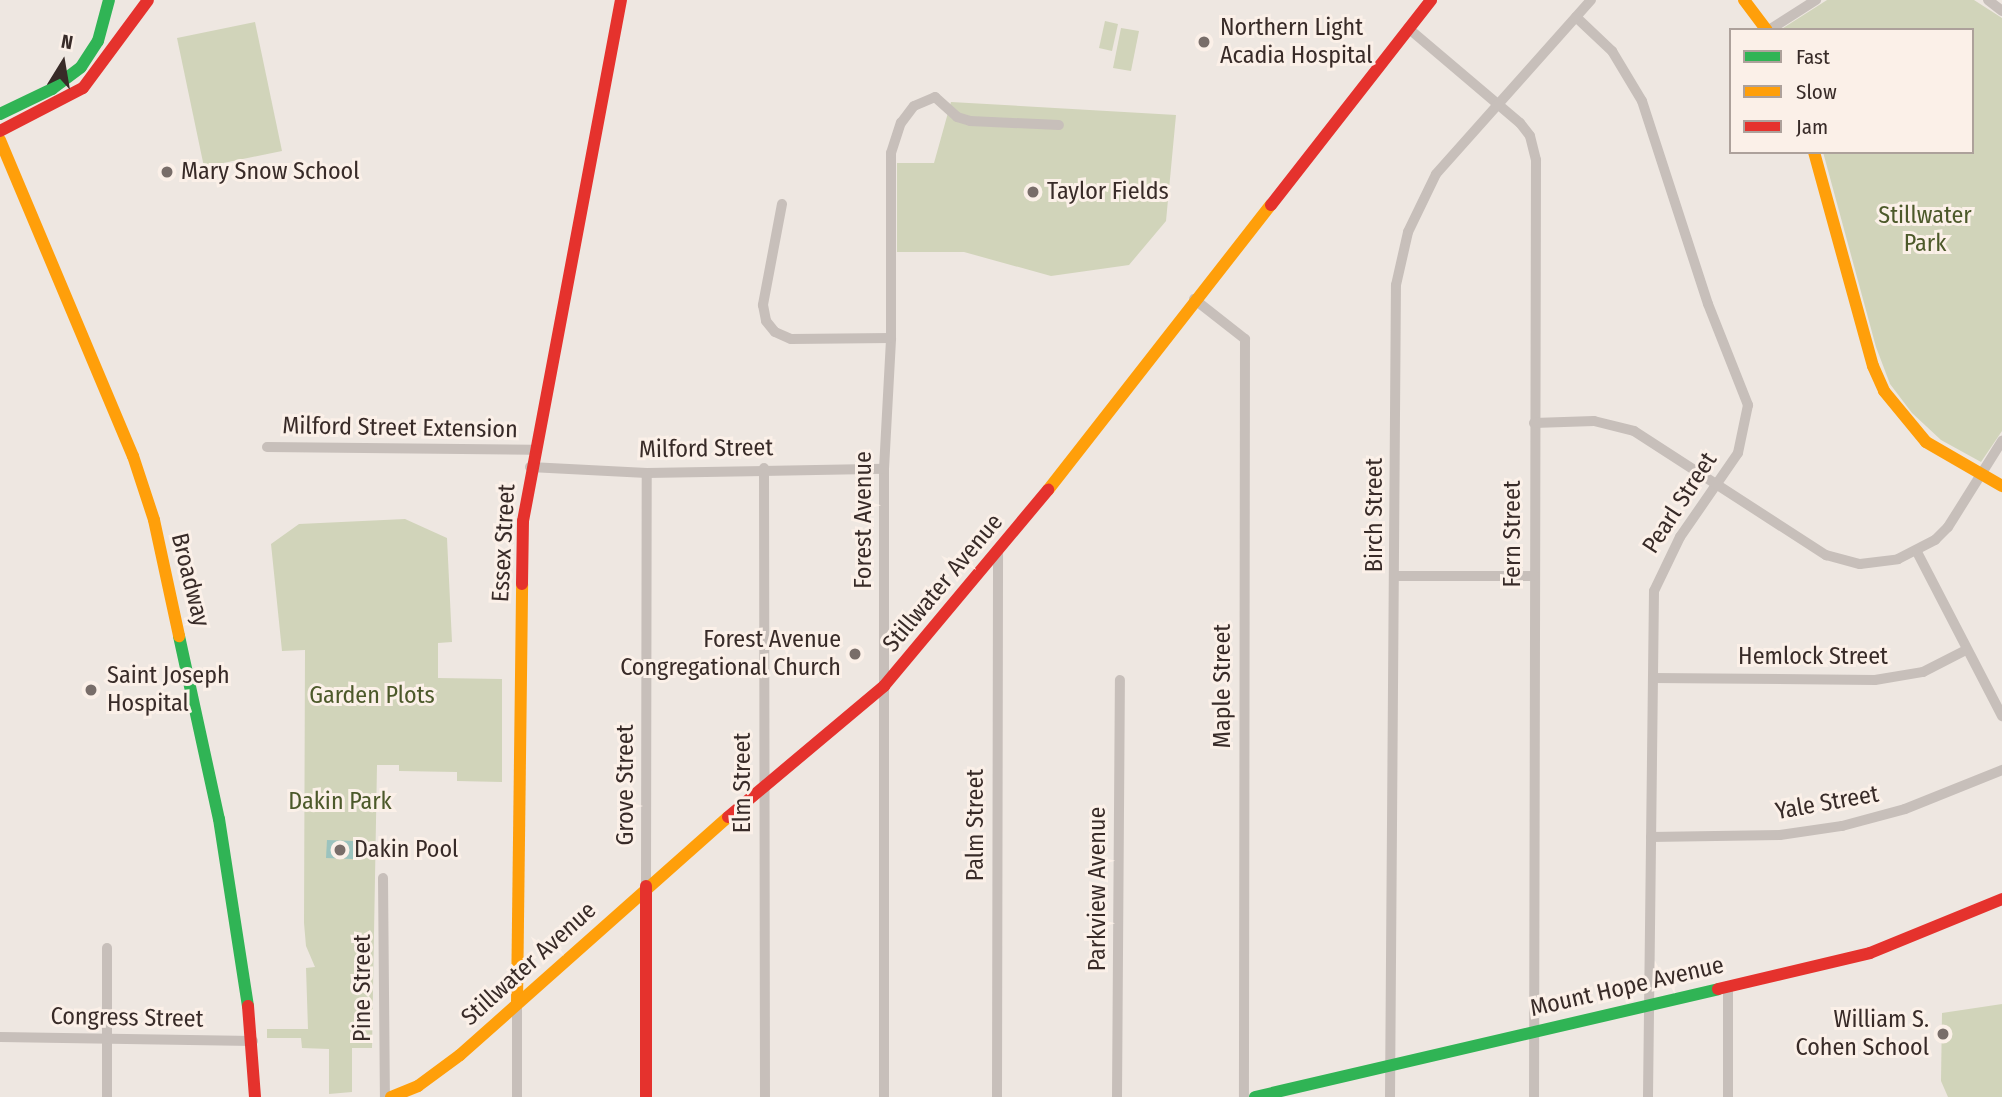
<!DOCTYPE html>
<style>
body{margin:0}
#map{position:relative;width:2002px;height:1097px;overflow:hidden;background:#eee7e1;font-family:"Fira Sans Condensed",sans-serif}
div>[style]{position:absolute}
.green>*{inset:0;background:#d1d4ba}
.water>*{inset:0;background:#9bc3be}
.street>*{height:10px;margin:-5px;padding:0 5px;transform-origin:5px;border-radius:5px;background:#c7bfba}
.fast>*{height:12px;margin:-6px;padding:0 6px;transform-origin:6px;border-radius:6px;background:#30b455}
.slow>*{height:12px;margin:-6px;padding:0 6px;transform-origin:6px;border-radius:6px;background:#ff9f0a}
.jam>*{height:12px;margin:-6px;padding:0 6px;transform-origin:6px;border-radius:6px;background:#e5322d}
.dots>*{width:19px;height:19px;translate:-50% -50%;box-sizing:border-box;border:4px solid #fbf0e8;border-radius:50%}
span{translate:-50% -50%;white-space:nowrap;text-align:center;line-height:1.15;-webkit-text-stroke:6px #fbf0e8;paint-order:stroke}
.poi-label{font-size:24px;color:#382b28}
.left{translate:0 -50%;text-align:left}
.right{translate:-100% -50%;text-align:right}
.park-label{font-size:24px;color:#4c592a}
.street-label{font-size:24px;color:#382b28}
.legend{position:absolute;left:1729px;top:28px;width:245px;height:126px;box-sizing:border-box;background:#fbf0e8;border:2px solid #ada19b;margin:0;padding:9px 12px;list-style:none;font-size:21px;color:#382b28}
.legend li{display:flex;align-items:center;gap:14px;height:35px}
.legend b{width:35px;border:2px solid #ada19b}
.north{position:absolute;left:28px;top:28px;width:70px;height:70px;-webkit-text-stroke:5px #fbf0e8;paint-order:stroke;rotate:11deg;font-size:19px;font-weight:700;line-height:28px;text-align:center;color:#382b28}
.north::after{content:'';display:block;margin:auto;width:24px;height:32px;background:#382b28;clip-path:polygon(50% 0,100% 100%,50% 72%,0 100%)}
</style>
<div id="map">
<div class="green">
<div style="clip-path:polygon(1827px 0,1974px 0,2002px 18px,2002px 431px,1981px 462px,1941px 440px,1912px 413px,1890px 384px,1876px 347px,1823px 152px,1972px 152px,1972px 30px,1780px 30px)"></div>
<div style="clip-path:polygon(1105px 21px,1118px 24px,1112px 51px,1099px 48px)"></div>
<div style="clip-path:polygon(255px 22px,282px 151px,204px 167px,177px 38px)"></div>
<div style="clip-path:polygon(1121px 28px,1139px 31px,1131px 71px,1113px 68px)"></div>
<div style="clip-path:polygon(951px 102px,1176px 115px,1166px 221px,1129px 265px,1051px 276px,964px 252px,897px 252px,897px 163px,934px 163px)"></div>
<div style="clip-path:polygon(405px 519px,447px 538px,452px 642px,438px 643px,438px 678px,502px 679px,502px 782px,457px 781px,457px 772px,399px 771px,399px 765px,377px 765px,372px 1048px,352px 1048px,352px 1092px,329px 1094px,329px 1049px,302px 1048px,301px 1038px,267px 1038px,267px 1029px,308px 1029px,306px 968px,315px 967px,306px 946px,304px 923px,305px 650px,282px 651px,271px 544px,299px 524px)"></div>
<div style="clip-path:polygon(2002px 1004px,2002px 1097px,1948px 1097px,1941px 1081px,1942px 1013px)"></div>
</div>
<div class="water">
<div style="clip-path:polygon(327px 840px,354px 841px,353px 859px,326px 858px)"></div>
</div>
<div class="street">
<div style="left:1988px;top:0;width:18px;rotate:38deg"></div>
<div style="left:1576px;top:17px;width:50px;rotate:43.4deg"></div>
<div style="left:1612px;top:51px;width:58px;rotate:59deg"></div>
<div style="left:1642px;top:101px;width:213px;rotate:72deg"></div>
<div style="left:1708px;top:304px;width:109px;rotate:68.4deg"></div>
<div style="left:1748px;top:405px;width:49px;rotate:101.8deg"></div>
<div style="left:1738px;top:453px;width:102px;rotate:124.6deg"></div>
<div style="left:1680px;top:537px;width:60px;rotate:115.7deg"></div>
<div style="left:1654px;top:591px;width:506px;rotate:90.68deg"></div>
<div style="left:1408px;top:28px;width:147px;rotate:40.3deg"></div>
<div style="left:1520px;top:123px;width:16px;rotate:52deg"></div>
<div style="left:1530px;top:136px;width:25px;rotate:76deg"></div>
<div style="left:1536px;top:160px;width:937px;rotate:90.12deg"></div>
<div style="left:1769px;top:30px;width:56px;rotate:-32.6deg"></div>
<div style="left:782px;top:204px;width:103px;rotate:100.7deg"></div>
<div style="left:763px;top:305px;width:16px;rotate:79deg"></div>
<div style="left:766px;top:321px;width:14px;rotate:51deg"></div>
<div style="left:775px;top:332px;width:17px;rotate:24deg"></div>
<div style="left:791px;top:339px;width:100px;rotate:-0.6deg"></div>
<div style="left:1194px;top:299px;width:65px;rotate:38.1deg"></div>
<div style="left:1245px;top:339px;width:758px;rotate:90.08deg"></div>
<div style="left:1534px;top:423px;width:60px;rotate:-1.9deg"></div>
<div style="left:1594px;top:421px;width:41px;rotate:14deg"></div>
<div style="left:1634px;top:431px;width:229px;rotate:32.9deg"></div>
<div style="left:1826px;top:555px;width:35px;rotate:15deg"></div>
<div style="left:1860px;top:564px;width:38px;rotate:-7deg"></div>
<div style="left:1898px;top:559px;width:42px;rotate:-27.2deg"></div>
<div style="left:1935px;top:540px;width:18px;rotate:-45deg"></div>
<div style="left:1948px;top:527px;width:102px;rotate:-57.9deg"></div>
<div style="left:267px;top:447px;width:266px;rotate:0.6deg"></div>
<div style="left:530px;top:467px;width:117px;rotate:2.9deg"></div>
<div style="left:647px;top:473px;width:237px;rotate:-1deg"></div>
<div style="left:764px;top:468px;width:629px;rotate:89.91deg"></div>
<div style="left:1917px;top:552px;width:185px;rotate:62.6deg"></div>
<div style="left:1396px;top:576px;width:138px"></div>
<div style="left:1653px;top:678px;width:222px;rotate:0.5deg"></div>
<div style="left:1875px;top:680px;width:49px;rotate:-9.5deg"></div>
<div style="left:1923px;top:672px;width:48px;rotate:-27.1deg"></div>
<div style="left:1651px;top:837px;width:129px;rotate:-0.9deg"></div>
<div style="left:1780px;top:835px;width:63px;rotate:-8.3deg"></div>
<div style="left:1842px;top:826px;width:65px;rotate:-15.1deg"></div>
<div style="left:1905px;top:809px;width:105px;rotate:-21.9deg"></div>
<div style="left:383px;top:878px;width:219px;rotate:89.5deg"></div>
<div style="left:646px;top:886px;width:413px;rotate:-89.9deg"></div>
<div style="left:107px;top:948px;width:149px;rotate:90deg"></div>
<div style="left:0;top:1037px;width:253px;rotate:0.9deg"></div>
<div style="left:517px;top:1097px;width:94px;rotate:-90deg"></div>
<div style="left:884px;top:1097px;width:628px;rotate:-90deg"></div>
<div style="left:884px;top:469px;width:131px;rotate:-86.9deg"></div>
<div style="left:891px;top:338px;width:185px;rotate:-90deg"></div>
<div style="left:891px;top:153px;width:32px;rotate:-72deg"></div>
<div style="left:901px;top:123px;width:21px;rotate:-53deg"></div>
<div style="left:914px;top:106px;width:23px;rotate:-23deg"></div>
<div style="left:935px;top:97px;width:30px;rotate:42deg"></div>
<div style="left:957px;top:117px;width:14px;rotate:17deg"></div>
<div style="left:970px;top:121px;width:89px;rotate:2.6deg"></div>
<div style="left:997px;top:1097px;width:544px;rotate:-89.89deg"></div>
<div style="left:1117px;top:1097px;width:417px;rotate:-89.6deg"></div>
<div style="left:1390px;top:1097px;width:812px;rotate:-89.58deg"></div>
<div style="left:1396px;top:285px;width:54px;rotate:-77.2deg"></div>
<div style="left:1408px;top:232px;width:64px;rotate:-64.2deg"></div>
<div style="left:1436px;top:174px;width:233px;rotate:-48.3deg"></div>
<div style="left:1728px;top:1097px;width:111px;rotate:-90deg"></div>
</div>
<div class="fast">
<div style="left:0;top:114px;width:58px;rotate:-25.7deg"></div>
<div style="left:52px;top:89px;width:36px;rotate:-37deg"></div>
<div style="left:81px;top:67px;width:31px;rotate:-57deg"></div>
<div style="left:98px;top:41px;width:42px;rotate:-75deg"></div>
<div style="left:179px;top:636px;width:187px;rotate:77.7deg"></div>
<div style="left:219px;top:819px;width:189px;rotate:81.2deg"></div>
<div style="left:1255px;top:1097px;width:475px;rotate:-13.1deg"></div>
</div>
<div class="slow">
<div style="left:1744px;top:0;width:38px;rotate:53deg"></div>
<div style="left:0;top:140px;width:343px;rotate:67.2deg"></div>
<div style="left:133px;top:456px;width:67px;rotate:71.8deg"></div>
<div style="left:154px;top:520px;width:119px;rotate:77.8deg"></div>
<div style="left:1814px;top:152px;width:222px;rotate:74.6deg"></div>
<div style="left:1873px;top:366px;width:27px;rotate:66deg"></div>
<div style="left:1884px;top:391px;width:66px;rotate:50.5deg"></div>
<div style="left:1926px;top:442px;width:88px;rotate:30.1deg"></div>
<div style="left:1048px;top:490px;width:362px;rotate:-52deg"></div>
<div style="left:517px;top:1003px;width:419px;rotate:-89.3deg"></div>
<div style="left:391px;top:1097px;width:29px;rotate:-22deg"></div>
<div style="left:418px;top:1086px;width:52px;rotate:-36.4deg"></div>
<div style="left:460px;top:1055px;width:358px;rotate:-41.6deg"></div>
</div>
<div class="jam">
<div style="left:0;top:131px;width:93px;rotate:-27.4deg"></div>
<div style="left:83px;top:88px;width:109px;rotate:-53.5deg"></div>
<div style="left:1271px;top:205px;width:260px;rotate:-52deg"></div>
<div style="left:522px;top:584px;width:63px;rotate:-89.1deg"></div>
<div style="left:523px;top:521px;width:530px;rotate:-79.35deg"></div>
<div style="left:728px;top:817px;width:204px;rotate:-40deg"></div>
<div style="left:884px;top:686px;width:256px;rotate:-50.1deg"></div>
<div style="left:646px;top:886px;width:211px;rotate:90deg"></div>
<div style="left:1718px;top:989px;width:156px;rotate:-13.3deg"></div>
<div style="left:1870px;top:953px;width:143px;rotate:-22.2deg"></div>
<div style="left:248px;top:1006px;width:91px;rotate:85.6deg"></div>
</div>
<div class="dots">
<div style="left:1204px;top:42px;background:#786d69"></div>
<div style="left:167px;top:172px;background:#786d69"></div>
<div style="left:1033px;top:192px;background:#786d69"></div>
<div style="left:855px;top:654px;background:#786d69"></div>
<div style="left:91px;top:690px;background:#786d69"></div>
<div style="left:340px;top:850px;background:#786d69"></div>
<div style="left:1943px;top:1034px;background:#786d69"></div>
</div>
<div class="poi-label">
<span class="left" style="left:1220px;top:42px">Northern Light<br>Acadia Hospital</span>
<span class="left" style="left:181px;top:172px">Mary Snow School</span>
<span class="left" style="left:1047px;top:192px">Taylor Fields</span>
<span class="right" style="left:841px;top:654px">Forest Avenue<br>Congregational Church</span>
<span class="left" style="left:107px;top:690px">Saint Joseph<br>Hospital</span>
<span class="left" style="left:354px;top:850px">Dakin Pool</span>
<span class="right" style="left:1929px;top:1034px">William S.<br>Cohen School</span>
</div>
<div class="park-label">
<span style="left:1925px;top:230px">Stillwater<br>Park</span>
<span style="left:372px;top:696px">Garden Plots</span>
<span style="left:340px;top:802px">Dakin Park</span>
</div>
<div class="street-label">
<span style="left:400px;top:428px;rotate:1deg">Milford Street Extension</span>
<span style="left:706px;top:449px;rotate:-1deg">Milford Street</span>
<span style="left:1680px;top:503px;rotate:-57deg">Pearl Street</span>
<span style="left:1375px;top:515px;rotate:-90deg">Birch Street</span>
<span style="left:864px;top:520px;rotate:-90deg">Forest Avenue</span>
<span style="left:1513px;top:534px;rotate:-90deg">Fern Street</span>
<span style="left:504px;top:543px;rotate:-87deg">Essex Street</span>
<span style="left:190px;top:580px;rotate:76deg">Broadway</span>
<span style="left:943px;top:583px;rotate:-50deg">Stillwater Avenue</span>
<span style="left:1813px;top:657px">Hemlock Street</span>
<span style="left:1223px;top:686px;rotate:-90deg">Maple Street</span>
<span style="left:743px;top:783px;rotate:-90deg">Elm Street</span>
<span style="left:626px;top:785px;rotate:-90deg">Grove Street</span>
<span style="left:1827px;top:803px;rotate:-10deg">Yale Street</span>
<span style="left:976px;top:825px;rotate:-90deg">Palm Street</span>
<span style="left:1098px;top:889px;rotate:-90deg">Parkview Avenue</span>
<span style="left:529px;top:964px;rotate:-42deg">Stillwater Avenue</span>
<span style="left:1627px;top:987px;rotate:-13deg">Mount Hope Avenue</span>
<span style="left:363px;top:988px;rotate:-90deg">Pine Street</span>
<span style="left:127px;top:1018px;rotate:1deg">Congress Street</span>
</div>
<ul class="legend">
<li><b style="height:9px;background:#30b455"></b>Fast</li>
<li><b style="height:9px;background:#ff9f0a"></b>Slow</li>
<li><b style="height:9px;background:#e5322d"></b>Jam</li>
</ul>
<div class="north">N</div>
</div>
